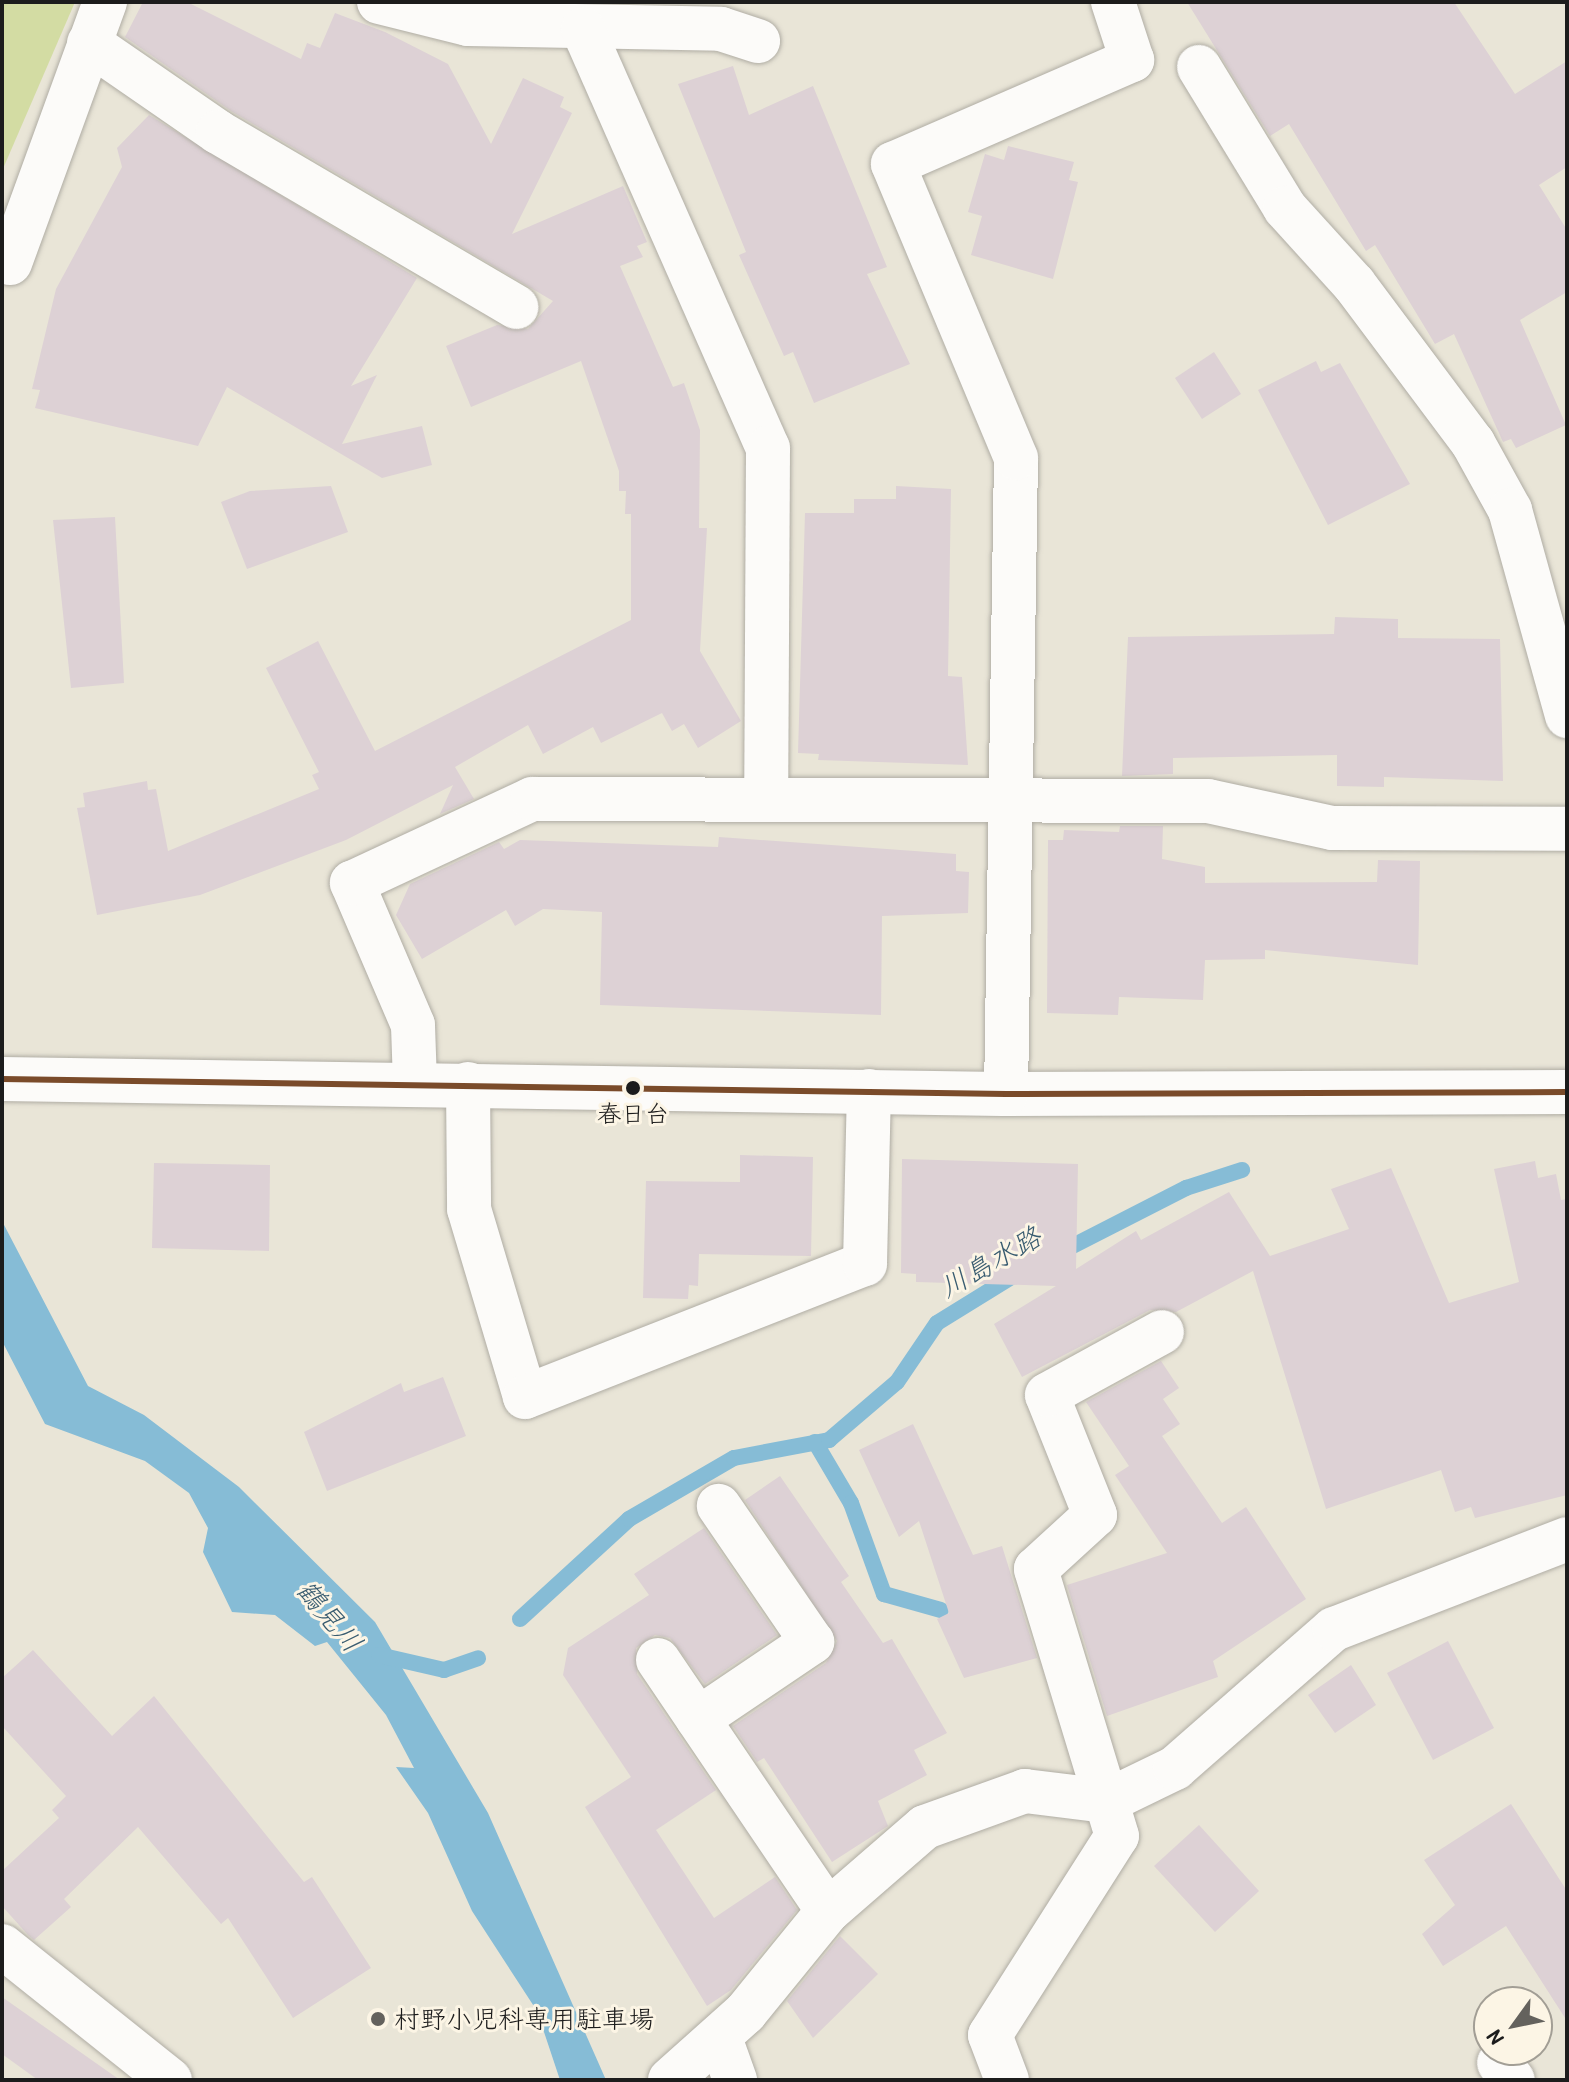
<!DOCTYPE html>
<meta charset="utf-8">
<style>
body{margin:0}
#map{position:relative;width:1569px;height:2082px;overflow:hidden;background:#e9e5d7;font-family:"Patrick Hand","Klee One",sans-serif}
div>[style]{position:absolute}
.green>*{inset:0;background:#d3dca3}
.water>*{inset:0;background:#86bcd6}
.stream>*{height:16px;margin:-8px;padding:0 8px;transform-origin:8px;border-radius:8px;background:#86bcd6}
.building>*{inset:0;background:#ddd1d5}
.roads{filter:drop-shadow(0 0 2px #b0ada4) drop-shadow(0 0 2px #b0ada4)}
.minor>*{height:44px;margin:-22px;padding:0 22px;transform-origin:22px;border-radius:22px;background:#fcfbf9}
.bus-1>*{height:6px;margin:-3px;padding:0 3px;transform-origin:3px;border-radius:3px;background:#7a4b2a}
.dots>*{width:22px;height:22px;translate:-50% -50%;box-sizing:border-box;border:4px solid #fcf5e5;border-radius:50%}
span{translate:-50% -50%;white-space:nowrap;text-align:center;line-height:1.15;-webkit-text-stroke:6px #fcf5e5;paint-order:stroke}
.bus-label{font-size:24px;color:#1c1c1c}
.poi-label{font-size:26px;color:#1c1c1c}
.left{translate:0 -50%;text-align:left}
.water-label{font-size:28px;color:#395c70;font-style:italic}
.frame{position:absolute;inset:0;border:4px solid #1c1c1c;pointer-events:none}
.north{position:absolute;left:1473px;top:1986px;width:80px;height:80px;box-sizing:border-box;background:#fcf5e5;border:2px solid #a29e95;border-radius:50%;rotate:237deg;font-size:22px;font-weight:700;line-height:32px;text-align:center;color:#1c1c1c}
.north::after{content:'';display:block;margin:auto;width:28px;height:36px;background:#64625d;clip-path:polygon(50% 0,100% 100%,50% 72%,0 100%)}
</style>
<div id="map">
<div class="green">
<div style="clip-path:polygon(2px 2px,75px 2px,2px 171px)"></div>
</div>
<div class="water">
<div style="clip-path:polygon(2px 1221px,88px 1386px,144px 1415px,239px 1487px,375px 1622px,488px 1813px,606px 2080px,560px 2080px,537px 2011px,472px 1911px,428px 1813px,396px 1767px,414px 1768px,386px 1715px,327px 1642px,315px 1646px,275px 1615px,232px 1612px,203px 1552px,208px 1528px,189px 1493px,145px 1461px,45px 1424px,2px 1341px)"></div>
</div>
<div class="stream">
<div style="left:1059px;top:1253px;width:143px;rotate:-27.1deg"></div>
<div style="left:1186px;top:1188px;width:59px;rotate:-17.8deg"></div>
<div style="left:815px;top:1442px;width:71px;rotate:59.5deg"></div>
<div style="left:851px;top:1503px;width:97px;rotate:70.1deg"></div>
<div style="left:884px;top:1594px;width:59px;rotate:15.7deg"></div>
<div style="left:520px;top:1619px;width:148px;rotate:-42.5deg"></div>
<div style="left:629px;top:1519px;width:121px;rotate:-30.2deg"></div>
<div style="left:734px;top:1458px;width:97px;rotate:-10.7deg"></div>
<div style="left:829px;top:1440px;width:89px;rotate:-40.5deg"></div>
<div style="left:897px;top:1382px;width:71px;rotate:-55.9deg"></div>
<div style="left:937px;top:1323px;width:89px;rotate:-31.7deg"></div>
<div style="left:379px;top:1655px;width:67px;rotate:13deg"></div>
<div style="left:444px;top:1670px;width:36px;rotate:-19deg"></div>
</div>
<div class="building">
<div style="clip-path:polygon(143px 2px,187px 2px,301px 59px,307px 43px,320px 48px,335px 13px,385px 32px,448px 64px,491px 144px,523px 78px,564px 97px,560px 107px,572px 113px,512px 234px,623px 186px,647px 242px,637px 246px,643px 257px,620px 266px,673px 387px,684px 383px,700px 430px,699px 528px,707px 528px,700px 651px,741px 721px,698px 748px,684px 724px,672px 731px,662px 713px,601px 743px,593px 727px,543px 754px,528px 725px,455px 767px,474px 799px,440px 814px,453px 785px,346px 840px,200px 895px,97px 915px,77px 808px,85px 807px,83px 793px,147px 781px,148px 790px,156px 789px,168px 851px,319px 789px,312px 775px,319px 772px,266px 668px,318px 641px,375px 751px,631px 620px,631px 514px,625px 514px,626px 491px,619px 491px,619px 471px,581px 361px,471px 407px,446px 346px,497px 325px,528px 329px,553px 301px,231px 111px,125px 37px)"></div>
<div style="clip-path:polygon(1187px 2px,1454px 2px,1515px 94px,1567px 61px,1567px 167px,1539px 185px,1567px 230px,1567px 292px,1520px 320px,1566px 425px,1516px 448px,1511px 439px,1503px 442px,1454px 334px,1435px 344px,1375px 245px,1366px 251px,1289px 124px,1270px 136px)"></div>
<div style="clip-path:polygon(733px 66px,749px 115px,813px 86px,887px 267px,867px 274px,910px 364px,814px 403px,793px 352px,784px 356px,739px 255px,746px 252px,678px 84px)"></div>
<div style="clip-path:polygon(149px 115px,417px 278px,351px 386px,377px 375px,342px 444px,422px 426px,432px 465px,382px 478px,227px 387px,198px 446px,35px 408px,40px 390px,32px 389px,56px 289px,122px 167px,117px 148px)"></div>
<div style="clip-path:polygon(1008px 146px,1074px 162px,1069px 180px,1078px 182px,1053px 279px,971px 255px,982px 216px,968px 212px,985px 154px,1004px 160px)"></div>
<div style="clip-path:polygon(1214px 352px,1241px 394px,1202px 419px,1175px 378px)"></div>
<div style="clip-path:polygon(1316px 361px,1321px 372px,1340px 363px,1410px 484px,1328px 525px,1258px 390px)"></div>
<div style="clip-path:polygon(331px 486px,348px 532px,247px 569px,221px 502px,250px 491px)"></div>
<div style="clip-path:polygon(896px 486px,951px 489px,948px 676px,962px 677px,968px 765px,818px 760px,819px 754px,798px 753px,805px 513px,854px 513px,854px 499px,896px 499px)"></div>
<div style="clip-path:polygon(115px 517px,124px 683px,71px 688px,53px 520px)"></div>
<div style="clip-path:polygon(1335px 617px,1398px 619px,1398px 638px,1500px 639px,1503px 781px,1384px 777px,1384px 787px,1337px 786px,1337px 755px,1173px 758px,1173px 774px,1122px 776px,1128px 637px,1334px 634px)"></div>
<div style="clip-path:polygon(1120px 826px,1163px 826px,1162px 859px,1205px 867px,1205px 883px,1377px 882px,1378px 860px,1420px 861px,1418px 965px,1265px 950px,1265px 959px,1205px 960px,1203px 1000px,1119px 997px,1118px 1015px,1047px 1013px,1048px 840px,1063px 840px,1064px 830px,1119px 832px)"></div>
<div style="clip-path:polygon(719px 837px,956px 854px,956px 871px,969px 872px,968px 913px,882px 916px,881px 1015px,600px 1005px,602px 912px,543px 909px,515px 926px,506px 910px,422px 959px,396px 915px,410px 884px,499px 842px,504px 849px,520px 840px,718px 847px)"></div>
<div style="clip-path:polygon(740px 1155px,813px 1157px,811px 1256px,699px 1254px,698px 1286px,689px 1285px,688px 1299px,643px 1298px,646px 1181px,740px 1182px)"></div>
<div style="clip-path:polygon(902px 1159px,1078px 1164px,1076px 1269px,1136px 1231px,1141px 1240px,1229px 1192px,1270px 1256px,1349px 1229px,1331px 1189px,1391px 1168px,1449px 1303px,1519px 1282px,1494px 1169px,1535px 1161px,1538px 1178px,1556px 1174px,1561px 1200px,1567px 1199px,1567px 1495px,1475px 1518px,1471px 1507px,1455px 1512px,1441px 1470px,1326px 1509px,1253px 1271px,1176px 1312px,1150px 1310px,1022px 1377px,994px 1324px,1056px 1286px,916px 1282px,916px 1274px,901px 1273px)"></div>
<div style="clip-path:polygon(154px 1163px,270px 1165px,269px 1251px,152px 1248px)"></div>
<div style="clip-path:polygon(1161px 1361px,1179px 1388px,1163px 1399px,1180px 1424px,1162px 1436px,1222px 1523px,1246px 1507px,1306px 1599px,1213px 1661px,1218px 1677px,1107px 1716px,1067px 1585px,1167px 1553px,1115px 1475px,1129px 1466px,1086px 1402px)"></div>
<div style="clip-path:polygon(443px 1377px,466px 1436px,327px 1491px,304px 1432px,401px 1383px,404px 1392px)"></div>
<div style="clip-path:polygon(913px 1424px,973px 1555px,1002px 1546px,1037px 1658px,964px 1678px,937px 1619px,949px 1613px,919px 1521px,899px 1537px,859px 1450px)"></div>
<div style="clip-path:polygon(780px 1476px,849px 1576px,841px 1582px,883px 1643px,892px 1639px,947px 1733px,914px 1750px,927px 1775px,878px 1801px,888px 1826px,832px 1862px,764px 1758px,757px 1762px,733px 1726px,826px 1663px,837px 1641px,745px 1500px)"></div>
<div style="clip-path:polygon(704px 1528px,777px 1635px,705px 1684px,670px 1638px,655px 1635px,636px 1648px,637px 1674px,716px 1790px,656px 1830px,714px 1918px,775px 1877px,797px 1910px,731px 1990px,707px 2006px,585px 1807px,631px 1777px,563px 1675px,568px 1648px,649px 1595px,634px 1574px)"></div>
<div style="clip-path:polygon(1448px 1641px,1494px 1728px,1433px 1760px,1387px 1673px)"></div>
<div style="clip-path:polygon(33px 1650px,112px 1736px,154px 1696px,304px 1882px,312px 1877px,371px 1968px,293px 2018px,228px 1918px,221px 1924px,138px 1827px,64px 1899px,71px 1907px,34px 1940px,28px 1935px,2px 1906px,2px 1871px,59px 1818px,52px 1810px,66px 1796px,2px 1726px,2px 1678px)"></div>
<div style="clip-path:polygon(1351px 1665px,1376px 1705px,1335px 1733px,1308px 1695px)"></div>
<div style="clip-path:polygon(1511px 1804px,1567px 1891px,1567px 2021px,1506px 1926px,1443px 1966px,1422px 1934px,1455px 1905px,1424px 1860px)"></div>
<div style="clip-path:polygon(1199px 1825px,1259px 1891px,1215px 1932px,1154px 1866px)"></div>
<div style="clip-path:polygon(840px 1936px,878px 1974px,813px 2038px,787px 2001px)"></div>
<div style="clip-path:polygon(2px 1997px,120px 2080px,38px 2080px,2px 2054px)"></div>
</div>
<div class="roads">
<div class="minor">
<div style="left:379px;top:2px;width:92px;rotate:13.9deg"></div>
<div style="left:468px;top:24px;width:253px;rotate:1.1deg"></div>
<div style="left:721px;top:29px;width:39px;rotate:18deg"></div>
<div style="left:583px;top:29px;width:458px;rotate:66.2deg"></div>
<div style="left:768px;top:448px;width:352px;rotate:90.3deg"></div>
<div style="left:89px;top:43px;width:157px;rotate:34.6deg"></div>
<div style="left:218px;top:132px;width:346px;rotate:30.4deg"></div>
<div style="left:1199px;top:67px;width:165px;rotate:58.6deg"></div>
<div style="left:1285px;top:208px;width:103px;rotate:47.8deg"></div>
<div style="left:1354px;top:284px;width:199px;rotate:53.2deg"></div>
<div style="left:1473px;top:443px;width:77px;rotate:61.1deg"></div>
<div style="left:1510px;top:510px;width:214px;rotate:74.5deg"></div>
<div style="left:10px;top:263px;width:278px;rotate:-70deg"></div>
<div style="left:2px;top:1079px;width:1004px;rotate:0.86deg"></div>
<div style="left:1006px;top:1094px;width:561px;rotate:-0.2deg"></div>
<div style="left:415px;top:1083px;width:58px;rotate:-92deg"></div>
<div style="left:413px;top:1025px;width:155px;rotate:-113.2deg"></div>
<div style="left:352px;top:883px;width:199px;rotate:-25deg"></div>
<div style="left:532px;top:799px;width:676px;rotate:0.17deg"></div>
<div style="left:1208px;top:801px;width:127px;rotate:12.3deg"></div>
<div style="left:1332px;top:828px;width:235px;rotate:0.2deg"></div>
<div style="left:468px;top:1084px;width:125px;rotate:89.5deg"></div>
<div style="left:469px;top:1209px;width:196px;rotate:73.4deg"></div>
<div style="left:525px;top:1397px;width:365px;rotate:-21.4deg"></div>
<div style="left:865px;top:1264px;width:173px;rotate:-88.7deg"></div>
<div style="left:1006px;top:1094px;width:636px;rotate:-89.1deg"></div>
<div style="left:1016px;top:458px;width:319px;rotate:-112.7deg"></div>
<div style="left:893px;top:164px;width:261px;rotate:-23.5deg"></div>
<div style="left:1132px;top:60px;width:61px;rotate:-108.1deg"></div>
<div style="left:658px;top:1660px;width:303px;rotate:55.9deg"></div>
<div style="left:698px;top:1719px;width:138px;rotate:-34deg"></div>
<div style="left:812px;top:1642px;width:165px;rotate:-124.4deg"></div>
<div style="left:2px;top:1946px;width:215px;rotate:38.6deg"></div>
<div style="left:720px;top:2038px;width:45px;rotate:70.3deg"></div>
<div style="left:1499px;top:2063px;width:22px;rotate:51deg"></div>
<div style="left:670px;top:2080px;width:101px;rotate:-41.8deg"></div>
<div style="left:745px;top:2013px;width:132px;rotate:-50.9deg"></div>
<div style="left:828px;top:1911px;width:128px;rotate:-40.9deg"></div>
<div style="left:925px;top:1827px;width:106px;rotate:-19.8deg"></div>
<div style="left:1025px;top:1791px;width:83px;rotate:7deg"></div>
<div style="left:1107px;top:1801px;width:76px;rotate:-25.9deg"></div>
<div style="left:1175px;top:1768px;width:211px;rotate:-41.2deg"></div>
<div style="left:1334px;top:1629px;width:250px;rotate:-21.1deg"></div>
<div style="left:1007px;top:2080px;width:48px;rotate:-110.7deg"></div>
<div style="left:990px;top:2035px;width:236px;rotate:-57.5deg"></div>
<div style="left:1117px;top:1836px;width:279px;rotate:-106.9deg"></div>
<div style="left:1036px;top:1569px;width:80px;rotate:-42.5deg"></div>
<div style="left:1095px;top:1515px;width:129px;rotate:-111.8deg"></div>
<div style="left:1047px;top:1395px;width:131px;rotate:-28.7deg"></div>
</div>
</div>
<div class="bus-1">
<div style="left:2px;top:1079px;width:1004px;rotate:0.86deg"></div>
<div style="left:1006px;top:1094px;width:561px;rotate:-0.2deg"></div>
</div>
<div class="dots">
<div style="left:633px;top:1088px;background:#1c1c1c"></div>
<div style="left:378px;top:2019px;background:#64625d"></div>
</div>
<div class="bus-label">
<span style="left:633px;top:1114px">春日台</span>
</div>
<div class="poi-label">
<span class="left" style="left:394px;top:2019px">村野小児科専用駐車場</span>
</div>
<div class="water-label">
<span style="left:990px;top:1262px;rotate:-30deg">川島水路</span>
<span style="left:330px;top:1616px;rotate:50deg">鶴見川</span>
</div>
<div class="frame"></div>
<div class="north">N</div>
</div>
